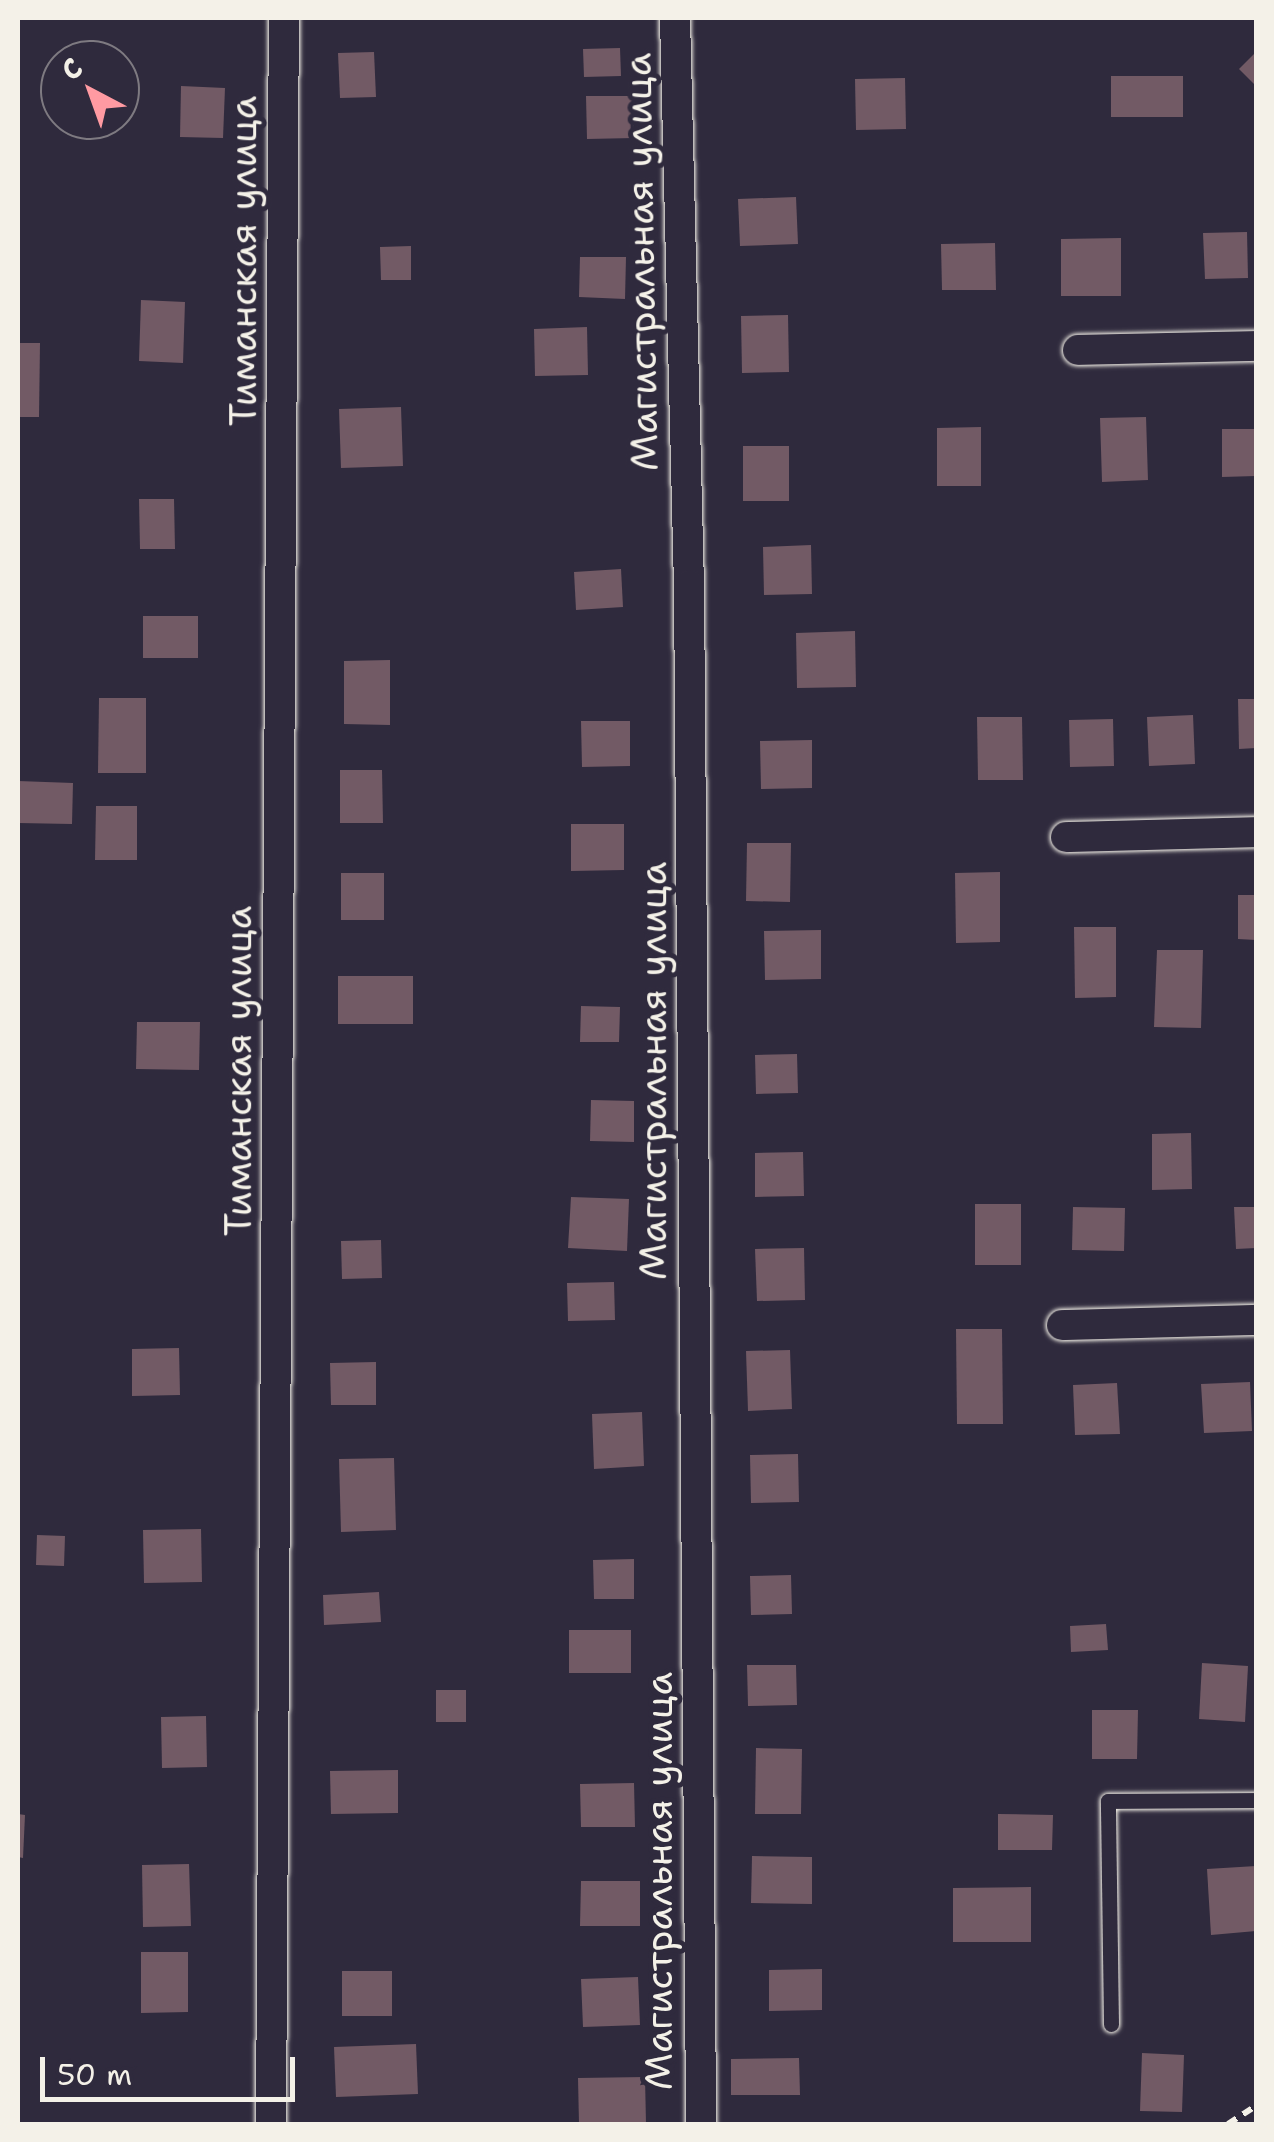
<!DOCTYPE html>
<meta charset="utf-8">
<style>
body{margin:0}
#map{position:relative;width:1274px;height:2142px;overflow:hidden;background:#2f2a3d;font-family:"Shantell Sans",sans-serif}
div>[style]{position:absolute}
.building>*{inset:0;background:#725a65}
.path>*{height:6px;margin-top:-3px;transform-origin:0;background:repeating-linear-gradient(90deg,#f4f1e8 0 10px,transparent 0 18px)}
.roads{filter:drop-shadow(0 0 2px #f4f1e8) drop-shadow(0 0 2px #f4f1e8)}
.service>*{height:15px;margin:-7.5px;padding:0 7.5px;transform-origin:7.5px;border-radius:7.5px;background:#2f2a3d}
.minor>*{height:30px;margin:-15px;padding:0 15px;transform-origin:15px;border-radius:15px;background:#2f2a3d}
span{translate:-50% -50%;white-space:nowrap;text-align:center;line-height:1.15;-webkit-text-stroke:10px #2f2a3d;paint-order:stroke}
.street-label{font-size:38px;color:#f4f1e8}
.frame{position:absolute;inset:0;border:20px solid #f4f1e8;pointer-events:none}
.north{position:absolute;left:40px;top:40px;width:100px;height:100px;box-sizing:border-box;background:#2f2a3d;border:2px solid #7e7a81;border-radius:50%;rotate:319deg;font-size:28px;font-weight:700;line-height:40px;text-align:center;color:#f4f1e8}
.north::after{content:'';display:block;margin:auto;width:35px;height:45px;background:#ff9aa2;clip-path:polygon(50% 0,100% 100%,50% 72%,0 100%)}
.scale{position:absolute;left:40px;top:2057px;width:255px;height:45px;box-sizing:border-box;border:5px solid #f4f1e8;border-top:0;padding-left:12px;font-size:30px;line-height:35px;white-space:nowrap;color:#f4f1e8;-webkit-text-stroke:8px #2f2a3d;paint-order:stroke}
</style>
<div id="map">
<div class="building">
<div style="clip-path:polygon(620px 48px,621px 76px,584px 77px,583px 49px)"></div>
<div style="clip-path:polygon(374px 52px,376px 97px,340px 98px,338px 53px)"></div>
<div style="clip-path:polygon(1256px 52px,1256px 86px,1239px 69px)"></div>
<div style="clip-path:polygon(1111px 76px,1183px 76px,1183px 117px,1111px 117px)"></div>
<div style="clip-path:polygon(905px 78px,906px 129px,856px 130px,855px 79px)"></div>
<div style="clip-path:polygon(181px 86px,225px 88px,223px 138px,180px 137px)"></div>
<div style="clip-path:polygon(586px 96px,633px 96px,634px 138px,587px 139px)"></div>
<div style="clip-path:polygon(796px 197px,798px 244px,740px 246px,738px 199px)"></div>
<div style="clip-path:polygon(1247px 232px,1248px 278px,1205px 279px,1203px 233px)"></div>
<div style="clip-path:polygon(1121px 238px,1121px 296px,1061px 296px,1061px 239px)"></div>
<div style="clip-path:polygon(995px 243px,996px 290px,942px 290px,941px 244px)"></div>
<div style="clip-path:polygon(411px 246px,411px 280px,381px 280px,380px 247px)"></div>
<div style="clip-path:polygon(580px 257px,626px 257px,625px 299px,579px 297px)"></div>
<div style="clip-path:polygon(141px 300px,185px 302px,183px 363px,139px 361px)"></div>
<div style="clip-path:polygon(788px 315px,789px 372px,742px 373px,741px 316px)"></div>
<div style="clip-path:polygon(587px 327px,588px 375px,535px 376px,534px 329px)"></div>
<div style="clip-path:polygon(18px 343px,40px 343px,39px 417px,18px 417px)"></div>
<div style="clip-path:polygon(401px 407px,403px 466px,341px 468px,339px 409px)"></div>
<div style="clip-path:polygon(1146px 417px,1148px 480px,1102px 482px,1100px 418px)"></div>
<div style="clip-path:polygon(981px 427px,981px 486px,937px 486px,937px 428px)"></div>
<div style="clip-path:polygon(1222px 429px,1256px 429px,1256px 476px,1222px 477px)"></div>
<div style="clip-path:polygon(743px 446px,789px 446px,789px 501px,743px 501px)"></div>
<div style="clip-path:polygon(139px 499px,174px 499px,175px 549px,140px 549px)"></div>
<div style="clip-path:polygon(811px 545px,812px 594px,764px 595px,763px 547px)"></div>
<div style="clip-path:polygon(621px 569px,623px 607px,576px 610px,574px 572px)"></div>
<div style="clip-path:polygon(143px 616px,198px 616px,198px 658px,143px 658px)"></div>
<div style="clip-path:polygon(855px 631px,856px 687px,797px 688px,796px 633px)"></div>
<div style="clip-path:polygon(390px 660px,390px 725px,344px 724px,344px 661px)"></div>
<div style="clip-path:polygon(99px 698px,146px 698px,146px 773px,98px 773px)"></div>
<div style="clip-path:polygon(1238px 699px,1256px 699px,1256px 748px,1239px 749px)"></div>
<div style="clip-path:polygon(1193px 715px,1195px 764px,1149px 766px,1147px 717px)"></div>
<div style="clip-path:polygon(977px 717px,1022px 717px,1023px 780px,978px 780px)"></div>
<div style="clip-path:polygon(1113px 719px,1114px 766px,1070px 767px,1069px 720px)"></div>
<div style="clip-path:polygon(581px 721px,630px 721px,630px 766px,582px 767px)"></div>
<div style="clip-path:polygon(812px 740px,812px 788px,761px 789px,760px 741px)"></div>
<div style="clip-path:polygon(340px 770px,382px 770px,383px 823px,340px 823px)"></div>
<div style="clip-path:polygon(18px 781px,73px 783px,72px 824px,18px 823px)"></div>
<div style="clip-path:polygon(96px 806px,137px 806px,137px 860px,95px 860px)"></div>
<div style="clip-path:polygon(571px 824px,624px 824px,624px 870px,571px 871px)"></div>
<div style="clip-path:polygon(747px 843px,791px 843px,790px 902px,746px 901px)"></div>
<div style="clip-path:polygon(1000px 872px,1000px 942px,956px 943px,955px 873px)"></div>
<div style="clip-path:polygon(341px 873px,384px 873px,384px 920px,341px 920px)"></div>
<div style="clip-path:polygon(1238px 895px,1256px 895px,1256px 940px,1238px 939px)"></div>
<div style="clip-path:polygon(1074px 927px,1116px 927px,1116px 997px,1075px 998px)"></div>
<div style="clip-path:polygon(821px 930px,821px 979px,765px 980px,764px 931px)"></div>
<div style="clip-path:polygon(1157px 950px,1203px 950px,1201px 1028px,1154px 1027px)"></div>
<div style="clip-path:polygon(338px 976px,413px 976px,413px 1024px,338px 1024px)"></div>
<div style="clip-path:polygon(581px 1006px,620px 1007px,619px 1042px,580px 1042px)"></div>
<div style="clip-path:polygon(137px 1022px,200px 1022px,199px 1070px,136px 1069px)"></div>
<div style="clip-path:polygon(797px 1054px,798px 1093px,756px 1094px,755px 1055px)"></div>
<div style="clip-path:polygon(591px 1100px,634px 1101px,634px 1142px,590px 1141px)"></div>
<div style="clip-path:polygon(1191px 1133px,1192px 1189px,1152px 1190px,1152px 1134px)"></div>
<div style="clip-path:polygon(803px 1152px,804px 1196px,755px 1197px,755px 1153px)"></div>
<div style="clip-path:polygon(571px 1197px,629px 1199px,627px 1251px,568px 1248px)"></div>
<div style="clip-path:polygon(975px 1204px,1021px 1204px,1021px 1265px,975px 1265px)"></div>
<div style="clip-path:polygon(1073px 1207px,1125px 1208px,1124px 1251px,1072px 1250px)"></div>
<div style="clip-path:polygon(1234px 1207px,1256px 1207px,1256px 1248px,1236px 1249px)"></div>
<div style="clip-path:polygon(381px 1240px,382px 1278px,342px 1279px,341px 1241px)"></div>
<div style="clip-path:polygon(804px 1248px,805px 1300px,757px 1301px,755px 1249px)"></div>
<div style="clip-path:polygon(614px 1282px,615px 1320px,568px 1321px,567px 1283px)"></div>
<div style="clip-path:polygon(956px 1329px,1002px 1329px,1003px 1424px,957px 1424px)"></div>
<div style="clip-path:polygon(179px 1348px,180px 1395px,132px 1396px,132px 1349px)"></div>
<div style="clip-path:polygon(790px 1350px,792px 1409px,748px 1411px,746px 1351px)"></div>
<div style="clip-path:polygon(376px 1362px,376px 1405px,331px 1405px,330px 1363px)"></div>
<div style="clip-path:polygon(1250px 1382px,1252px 1431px,1204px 1433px,1201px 1384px)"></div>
<div style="clip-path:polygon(1117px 1383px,1120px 1434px,1075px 1435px,1073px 1385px)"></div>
<div style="clip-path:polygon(642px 1412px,644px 1466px,594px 1469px,592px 1414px)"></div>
<div style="clip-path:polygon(798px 1454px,799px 1502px,751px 1503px,750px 1455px)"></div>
<div style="clip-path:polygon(394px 1458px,396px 1530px,341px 1532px,339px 1459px)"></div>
<div style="clip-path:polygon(201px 1529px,202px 1582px,144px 1583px,143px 1530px)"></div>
<div style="clip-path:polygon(37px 1535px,65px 1536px,64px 1566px,36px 1565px)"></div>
<div style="clip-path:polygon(634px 1559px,634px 1599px,594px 1599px,593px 1560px)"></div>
<div style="clip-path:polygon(791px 1575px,792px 1614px,751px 1615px,750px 1576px)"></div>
<div style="clip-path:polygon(379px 1592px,381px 1622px,324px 1625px,323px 1595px)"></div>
<div style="clip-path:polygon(1106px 1624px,1108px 1650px,1071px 1652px,1070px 1626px)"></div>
<div style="clip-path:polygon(569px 1630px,631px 1630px,631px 1673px,569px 1673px)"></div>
<div style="clip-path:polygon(1202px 1663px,1248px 1666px,1245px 1722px,1199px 1719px)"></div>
<div style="clip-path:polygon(747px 1665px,796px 1665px,797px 1705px,748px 1706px)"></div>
<div style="clip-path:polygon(436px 1690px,466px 1690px,466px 1722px,436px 1722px)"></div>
<div style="clip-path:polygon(1092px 1710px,1138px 1710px,1137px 1759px,1092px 1759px)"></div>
<div style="clip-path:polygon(206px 1716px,207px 1767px,162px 1768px,161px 1717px)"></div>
<div style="clip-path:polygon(756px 1748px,802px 1749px,801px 1814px,755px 1814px)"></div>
<div style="clip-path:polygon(398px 1770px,398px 1813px,331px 1814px,330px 1771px)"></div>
<div style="clip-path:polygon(634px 1783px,635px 1827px,581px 1827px,580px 1784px)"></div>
<div style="clip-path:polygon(18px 1814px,25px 1815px,23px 1858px,18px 1857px)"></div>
<div style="clip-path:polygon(998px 1814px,1053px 1815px,1052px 1850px,998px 1850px)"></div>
<div style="clip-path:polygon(752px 1856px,812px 1857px,812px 1904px,751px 1903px)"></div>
<div style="clip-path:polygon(189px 1864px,191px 1926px,143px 1927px,142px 1865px)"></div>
<div style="clip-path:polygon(1256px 1866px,1256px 1931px,1211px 1935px,1207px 1869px)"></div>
<div style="clip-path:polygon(581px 1881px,640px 1881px,640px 1926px,580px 1926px)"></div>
<div style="clip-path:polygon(1031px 1887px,1031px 1942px,953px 1942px,953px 1888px)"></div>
<div style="clip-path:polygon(141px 1952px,188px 1952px,188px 2012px,141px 2013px)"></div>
<div style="clip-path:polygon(822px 1969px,822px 2010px,769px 2011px,769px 1970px)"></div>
<div style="clip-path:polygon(342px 1971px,392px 1971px,392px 2016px,342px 2016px)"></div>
<div style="clip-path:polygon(638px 1977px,640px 2025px,583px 2027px,581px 1979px)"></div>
<div style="clip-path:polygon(416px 2044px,418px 2094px,336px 2097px,334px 2047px)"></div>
<div style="clip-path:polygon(1142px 2053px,1184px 2055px,1182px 2112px,1140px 2111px)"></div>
<div style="clip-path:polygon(799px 2058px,800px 2095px,731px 2095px,731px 2059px)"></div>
<div style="clip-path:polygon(645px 2077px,646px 2124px,579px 2124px,578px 2078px)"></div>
</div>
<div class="path">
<div style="left:1228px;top:2124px;width:33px;rotate:-33deg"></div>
</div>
<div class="roads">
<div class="service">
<div style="left:1111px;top:2024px;width:223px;rotate:-90.8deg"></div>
<div style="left:1108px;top:1801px;width:148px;rotate:-0.4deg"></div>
</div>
<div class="minor">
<div style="left:675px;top:18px;width:567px;rotate:88.59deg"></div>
<div style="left:689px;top:585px;width:1539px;rotate:89.55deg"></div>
<div style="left:1078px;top:350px;width:178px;rotate:-1.3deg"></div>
<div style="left:1066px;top:837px;width:190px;rotate:-1.5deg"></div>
<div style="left:1062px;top:1325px;width:194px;rotate:-1.5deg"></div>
<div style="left:271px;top:2124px;width:2106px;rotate:-89.65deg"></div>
</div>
</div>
<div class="street-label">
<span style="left:243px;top:261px;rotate:-90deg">Тиманская улица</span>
<span style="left:641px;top:262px;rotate:-91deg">Магистральная улица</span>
<span style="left:238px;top:1071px;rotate:-90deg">Тиманская улица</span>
<span style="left:653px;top:1071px;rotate:-90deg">Магистральная улица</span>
<span style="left:659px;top:1881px;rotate:-90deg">Магистральная улица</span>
</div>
<div class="frame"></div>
<div class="north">С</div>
<div class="scale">50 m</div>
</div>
